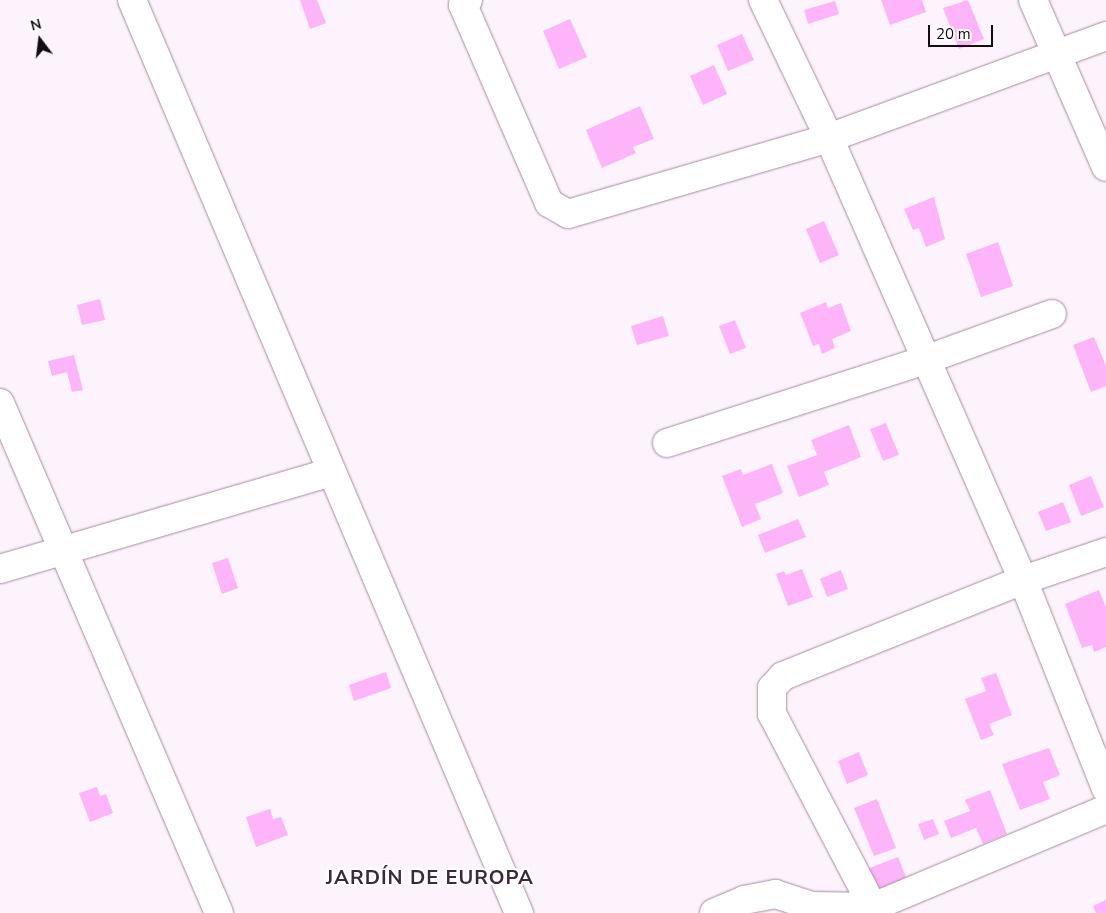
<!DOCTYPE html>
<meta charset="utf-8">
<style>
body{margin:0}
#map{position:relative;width:1106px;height:913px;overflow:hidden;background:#fdf3fc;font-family:"Nunito Sans",sans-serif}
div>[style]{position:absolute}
.building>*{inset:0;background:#fdb4f8}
.roads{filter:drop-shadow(0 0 1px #a48ca2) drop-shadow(0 0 1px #a48ca2)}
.minor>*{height:28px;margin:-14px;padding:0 14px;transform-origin:14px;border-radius:14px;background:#fff}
span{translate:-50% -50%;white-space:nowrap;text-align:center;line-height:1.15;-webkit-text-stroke:4.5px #fff;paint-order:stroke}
.district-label{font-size:20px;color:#3c293b;font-weight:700;letter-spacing:1px}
.north{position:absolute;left:15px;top:15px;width:50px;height:50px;-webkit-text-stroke:4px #fff;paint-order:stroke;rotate:345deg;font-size:14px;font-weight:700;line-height:20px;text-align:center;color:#140c14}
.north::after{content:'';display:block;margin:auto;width:18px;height:22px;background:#140c14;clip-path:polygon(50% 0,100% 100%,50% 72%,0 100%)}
.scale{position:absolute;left:928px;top:25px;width:65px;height:22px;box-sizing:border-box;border:2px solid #140c14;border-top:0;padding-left:6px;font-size:15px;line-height:18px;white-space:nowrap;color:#140c14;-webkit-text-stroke:4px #fff;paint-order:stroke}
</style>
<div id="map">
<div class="building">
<div style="clip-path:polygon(300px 0,317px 0,326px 23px,310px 29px)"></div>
<div style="clip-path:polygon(881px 0,922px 0,926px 12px,890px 25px)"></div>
<div style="clip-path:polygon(968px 0,984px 39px,959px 49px,943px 8px)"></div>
<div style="clip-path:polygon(835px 1px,839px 14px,808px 24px,804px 10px)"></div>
<div style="clip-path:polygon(570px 19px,587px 57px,559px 69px,543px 31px)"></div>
<div style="clip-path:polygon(742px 34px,754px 60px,728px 71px,717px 45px)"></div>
<div style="clip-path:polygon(714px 65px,727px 94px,703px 105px,690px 76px)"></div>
<div style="clip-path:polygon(640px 106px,654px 139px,633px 147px,636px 153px,602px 168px,586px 130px)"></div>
<div style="clip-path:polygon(934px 197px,945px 239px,926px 247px,919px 228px,913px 230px,904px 209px)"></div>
<div style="clip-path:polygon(824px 221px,839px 255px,820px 263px,806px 229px)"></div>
<div style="clip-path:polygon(998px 242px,1013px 286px,981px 297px,966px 254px)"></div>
<div style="clip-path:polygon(100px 299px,105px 320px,82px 325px,77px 305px)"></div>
<div style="clip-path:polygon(826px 302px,828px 308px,841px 303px,851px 331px,832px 339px,835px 348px,822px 354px,819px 344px,813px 346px,800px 313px)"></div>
<div style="clip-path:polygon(663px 316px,669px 336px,637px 345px,631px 326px)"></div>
<div style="clip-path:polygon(735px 320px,746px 348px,730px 354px,719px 326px)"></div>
<div style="clip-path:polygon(1094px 337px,1106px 366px,1106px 386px,1091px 392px,1073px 345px)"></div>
<div style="clip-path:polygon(74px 355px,83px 390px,72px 392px,67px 372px,52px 376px,48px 361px)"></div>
<div style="clip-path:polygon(886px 423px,899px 455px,883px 461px,870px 429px)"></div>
<div style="clip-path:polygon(849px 425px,861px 457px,824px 472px,829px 485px,799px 497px,787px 466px,817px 455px,811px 440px)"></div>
<div style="clip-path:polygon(772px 464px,783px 493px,755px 504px,761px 519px,742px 527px,722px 476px,741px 469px,743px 475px)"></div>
<div style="clip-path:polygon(1091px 476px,1104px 507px,1081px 516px,1069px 485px)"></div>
<div style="clip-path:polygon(1063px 502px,1071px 522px,1046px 531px,1038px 512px)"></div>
<div style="clip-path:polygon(798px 519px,806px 537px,765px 553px,758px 535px)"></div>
<div style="clip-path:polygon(228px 558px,238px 588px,222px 594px,212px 563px)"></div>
<div style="clip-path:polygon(802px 569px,813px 597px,788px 606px,776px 574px,784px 571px,786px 575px)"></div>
<div style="clip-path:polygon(841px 570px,848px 589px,827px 597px,820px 579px)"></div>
<div style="clip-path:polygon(1099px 590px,1106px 607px,1106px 647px,1094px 652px,1092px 645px,1082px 648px,1065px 604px)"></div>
<div style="clip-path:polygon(386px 672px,391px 688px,354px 701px,349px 685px)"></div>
<div style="clip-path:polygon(996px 673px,1012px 715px,989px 724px,994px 735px,981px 740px,965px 699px,986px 691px,981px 678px)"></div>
<div style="clip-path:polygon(1049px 748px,1060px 775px,1043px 782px,1050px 799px,1020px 810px,1002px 764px)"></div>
<div style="clip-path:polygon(859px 752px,868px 775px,847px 784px,838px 761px)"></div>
<div style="clip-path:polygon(97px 787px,100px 796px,106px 794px,113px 813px,90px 822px,79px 793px)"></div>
<div style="clip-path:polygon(990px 790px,1007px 834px,983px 844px,976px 828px,951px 838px,944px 821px,970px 811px,965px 800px)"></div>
<div style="clip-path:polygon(877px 799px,896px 848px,874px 856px,854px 808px)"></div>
<div style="clip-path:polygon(270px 809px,273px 819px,281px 817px,288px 835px,256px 847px,246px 817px)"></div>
<div style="clip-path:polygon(933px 819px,939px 834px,924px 840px,918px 824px)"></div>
<div style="clip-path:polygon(898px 857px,909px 885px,878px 897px,867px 869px)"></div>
<div style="clip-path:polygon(1106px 900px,1106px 913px,1096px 913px,1093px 906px)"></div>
</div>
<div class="roads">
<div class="minor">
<div style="left:132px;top:0;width:992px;rotate:67.03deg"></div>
<div style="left:468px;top:0;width:7px;rotate:135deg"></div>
<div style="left:463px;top:5px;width:216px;rotate:66.5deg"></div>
<div style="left:549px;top:203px;width:22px;rotate:30deg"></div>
<div style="left:568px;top:214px;width:272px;rotate:-16.2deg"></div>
<div style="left:829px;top:138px;width:295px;rotate:-20.2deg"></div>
<div style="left:763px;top:0;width:153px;rotate:64.4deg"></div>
<div style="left:829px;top:138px;width:483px;rotate:66.3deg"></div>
<div style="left:1023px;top:580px;width:225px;rotate:68.3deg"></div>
<div style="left:1033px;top:0;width:182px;rotate:66.4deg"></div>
<div style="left:0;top:403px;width:555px;rotate:66.76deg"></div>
<div style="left:667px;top:443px;width:271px;rotate:-17.8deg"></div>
<div style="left:925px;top:360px;width:135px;rotate:-19.9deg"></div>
<div style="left:0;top:569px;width:345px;rotate:-16.3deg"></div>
<div style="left:873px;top:907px;width:218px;rotate:-117.6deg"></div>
<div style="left:772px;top:714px;width:26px;rotate:-90deg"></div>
<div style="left:772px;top:688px;width:16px;rotate:-47deg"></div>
<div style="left:783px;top:676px;width:258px;rotate:-21.8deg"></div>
<div style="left:1023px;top:580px;width:88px;rotate:-18.6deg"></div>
<div style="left:714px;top:913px;width:33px;rotate:-23deg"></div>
<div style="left:744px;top:900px;width:32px;rotate:-11deg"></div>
<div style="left:775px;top:894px;width:39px;rotate:18deg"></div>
<div style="left:812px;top:906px;width:61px;rotate:0.9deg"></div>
<div style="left:873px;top:907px;width:253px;rotate:-22.8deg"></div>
</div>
</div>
<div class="district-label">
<span style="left:430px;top:877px">JARDÍN DE EUROPA</span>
</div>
<div class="north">N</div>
<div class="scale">20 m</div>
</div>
